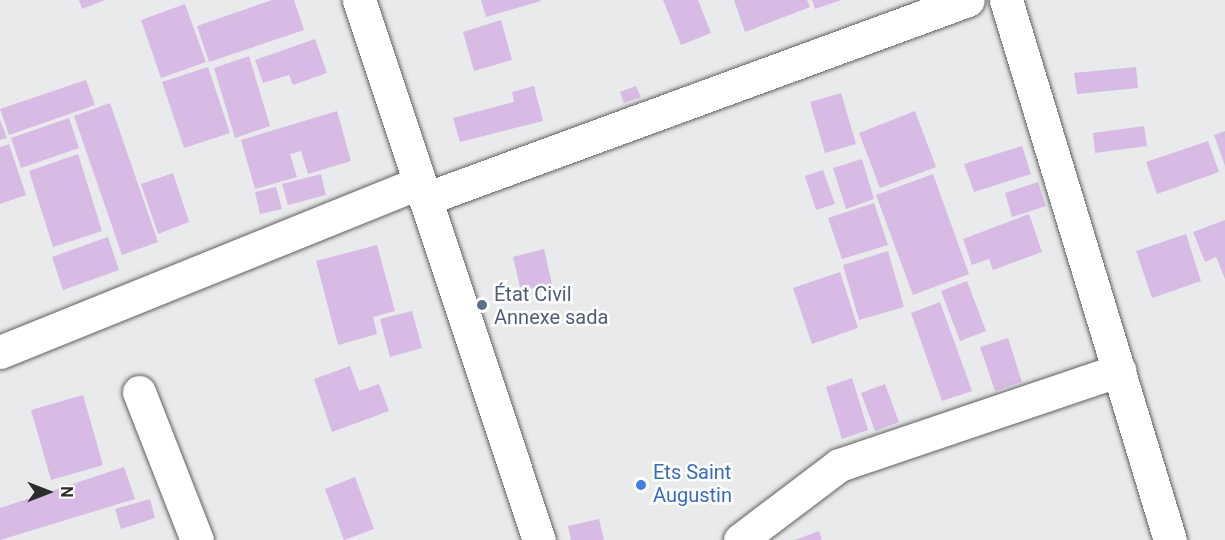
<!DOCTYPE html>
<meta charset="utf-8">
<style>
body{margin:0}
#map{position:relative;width:1225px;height:540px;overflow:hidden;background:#e9eaeb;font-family:Roboto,sans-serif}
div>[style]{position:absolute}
.building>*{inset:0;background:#d8bbe4}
.roads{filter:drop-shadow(0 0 2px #5f6061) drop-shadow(0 0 2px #5f6061)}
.minor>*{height:33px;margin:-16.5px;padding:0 16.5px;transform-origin:16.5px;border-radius:16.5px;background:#fff}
.dots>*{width:16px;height:16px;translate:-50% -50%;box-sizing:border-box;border:3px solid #fff;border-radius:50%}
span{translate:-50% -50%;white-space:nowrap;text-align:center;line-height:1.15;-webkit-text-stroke:5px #fff;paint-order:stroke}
.service-label{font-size:20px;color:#4e5e75}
.left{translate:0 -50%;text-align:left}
.shop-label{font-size:20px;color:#366cbe}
.north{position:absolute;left:18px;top:462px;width:60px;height:60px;-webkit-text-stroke:4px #fff;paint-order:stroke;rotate:90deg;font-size:16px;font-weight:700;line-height:24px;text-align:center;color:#2c2c2d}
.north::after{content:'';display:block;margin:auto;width:21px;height:27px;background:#2c2c2d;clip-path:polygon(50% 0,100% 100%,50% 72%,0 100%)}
</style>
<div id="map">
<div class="building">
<div style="clip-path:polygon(79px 0,105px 0,82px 9px)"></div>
<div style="clip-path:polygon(272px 0,294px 0,304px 30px,209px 62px,197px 26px)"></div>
<div style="clip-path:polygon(481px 0,541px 0,541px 1px,486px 17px)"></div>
<div style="clip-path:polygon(663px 0,698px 0,711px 33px,681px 45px)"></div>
<div style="clip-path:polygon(734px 0,807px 0,810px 7px,745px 32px)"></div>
<div style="clip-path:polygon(812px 0,841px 0,815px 9px)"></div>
<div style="clip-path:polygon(185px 4px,206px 62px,161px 78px,141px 20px)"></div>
<div style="clip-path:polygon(501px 20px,512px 60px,474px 71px,463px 32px)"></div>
<div style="clip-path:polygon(315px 39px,327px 73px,293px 85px,289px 75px,263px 83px,255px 60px)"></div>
<div style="clip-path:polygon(249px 56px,270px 126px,235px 138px,214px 68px)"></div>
<div style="clip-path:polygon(208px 67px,230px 133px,184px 148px,162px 82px)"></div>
<div style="clip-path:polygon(1136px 67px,1138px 88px,1077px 94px,1074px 73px)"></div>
<div style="clip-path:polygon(86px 80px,95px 105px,9px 135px,0 109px)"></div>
<div style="clip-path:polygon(534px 86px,543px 121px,460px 142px,453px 118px,514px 102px,512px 92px)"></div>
<div style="clip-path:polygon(636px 86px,641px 97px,624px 103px,620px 92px)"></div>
<div style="clip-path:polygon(841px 93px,856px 144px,825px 153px,810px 102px)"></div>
<div style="clip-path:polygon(110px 103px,158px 242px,122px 255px,74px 116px)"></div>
<div style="clip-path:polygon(337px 111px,351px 161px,308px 174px,301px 151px,290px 154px,297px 177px,255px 189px,241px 140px)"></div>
<div style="clip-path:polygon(915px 111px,936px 167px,880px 188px,859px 133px)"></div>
<div style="clip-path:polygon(69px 118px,79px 148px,21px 168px,11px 138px)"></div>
<div style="clip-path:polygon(0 120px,7px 138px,0 140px)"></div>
<div style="clip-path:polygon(1144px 126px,1147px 146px,1095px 153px,1093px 133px)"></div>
<div style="clip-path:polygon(1225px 131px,1225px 166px,1214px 135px)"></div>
<div style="clip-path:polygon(1208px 141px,1219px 172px,1157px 194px,1146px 162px)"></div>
<div style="clip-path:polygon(9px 144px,26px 195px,0 204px,0 147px)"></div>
<div style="clip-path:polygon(1022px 146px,1031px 174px,974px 192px,964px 164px)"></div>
<div style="clip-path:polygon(78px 154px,102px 231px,53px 247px,29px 171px)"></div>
<div style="clip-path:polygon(862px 159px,874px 199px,846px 209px,833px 168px)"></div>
<div style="clip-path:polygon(823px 170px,835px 204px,816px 210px,805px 176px)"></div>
<div style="clip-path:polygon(173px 173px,189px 222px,158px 234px,141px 184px)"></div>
<div style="clip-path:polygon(321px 174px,326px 195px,288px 205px,282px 184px)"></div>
<div style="clip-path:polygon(933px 174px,969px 274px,913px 295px,876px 195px)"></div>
<div style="clip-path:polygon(1038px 182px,1046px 206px,1012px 217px,1005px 193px)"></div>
<div style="clip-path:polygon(276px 187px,282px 209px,260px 214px,255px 192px)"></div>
<div style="clip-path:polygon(874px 203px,888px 245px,842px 259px,828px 218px)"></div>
<div style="clip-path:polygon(1029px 214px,1042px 252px,993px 270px,989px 259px,972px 265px,963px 239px)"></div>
<div style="clip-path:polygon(1225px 220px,1225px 279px,1216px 257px,1205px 262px,1193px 232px)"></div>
<div style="clip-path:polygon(1186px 234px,1201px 281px,1152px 298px,1136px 251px)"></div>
<div style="clip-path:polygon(108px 237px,119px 270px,63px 290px,52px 257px)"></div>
<div style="clip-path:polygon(377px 245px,395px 311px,373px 317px,377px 334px,338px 345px,316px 261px)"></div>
<div style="clip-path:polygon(544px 249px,552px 284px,521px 291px,513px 257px)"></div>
<div style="clip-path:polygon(888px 251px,904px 307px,859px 320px,843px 265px)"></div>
<div style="clip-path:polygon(840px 272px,858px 328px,812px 344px,793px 288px)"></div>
<div style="clip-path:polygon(967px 281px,986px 331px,960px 341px,941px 291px)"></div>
<div style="clip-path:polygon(940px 302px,972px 391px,942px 401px,911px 313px)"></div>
<div style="clip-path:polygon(412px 311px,422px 348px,390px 357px,380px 319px)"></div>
<div style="clip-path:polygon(1008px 338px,1022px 382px,995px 391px,980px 347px)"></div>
<div style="clip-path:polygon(350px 366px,359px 391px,379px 384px,389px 411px,332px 432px,314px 379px)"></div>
<div style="clip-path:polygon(852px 378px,868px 430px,842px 439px,826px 387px)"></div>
<div style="clip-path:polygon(885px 384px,899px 422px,875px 431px,861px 393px)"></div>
<div style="clip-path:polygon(83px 395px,103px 465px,51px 480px,31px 410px)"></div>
<div style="clip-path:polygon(124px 467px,135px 499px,0 540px,0 508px)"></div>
<div style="clip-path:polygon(355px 477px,374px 529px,344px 540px,325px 489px)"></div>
<div style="clip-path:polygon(150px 499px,155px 518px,121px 529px,115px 509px)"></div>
<div style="clip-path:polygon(599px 519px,604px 540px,571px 540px,568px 526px)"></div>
<div style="clip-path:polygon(819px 531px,822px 540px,795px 540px)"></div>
</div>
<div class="roads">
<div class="minor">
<div style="left:359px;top:0;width:569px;rotate:71.57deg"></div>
<div style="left:1006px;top:0;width:564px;rotate:73.11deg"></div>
<div style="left:425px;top:199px;width:578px;rotate:-20.13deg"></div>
<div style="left:0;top:352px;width:452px;rotate:-22deg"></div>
<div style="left:139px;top:392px;width:159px;rotate:68.6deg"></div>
<div style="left:740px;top:540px;width:124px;rotate:-37.1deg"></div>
<div style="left:839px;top:465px;width:296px;rotate:-18.7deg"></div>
</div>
</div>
<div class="dots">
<div style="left:482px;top:305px;background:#5c6f8a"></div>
<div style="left:641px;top:485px;background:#3f7fe0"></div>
</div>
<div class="service-label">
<span class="left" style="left:494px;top:306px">État Civil<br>Annexe sada</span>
</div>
<div class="shop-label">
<span class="left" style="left:653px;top:484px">Ets Saint<br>Augustin</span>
</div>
<div class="north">N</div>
</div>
